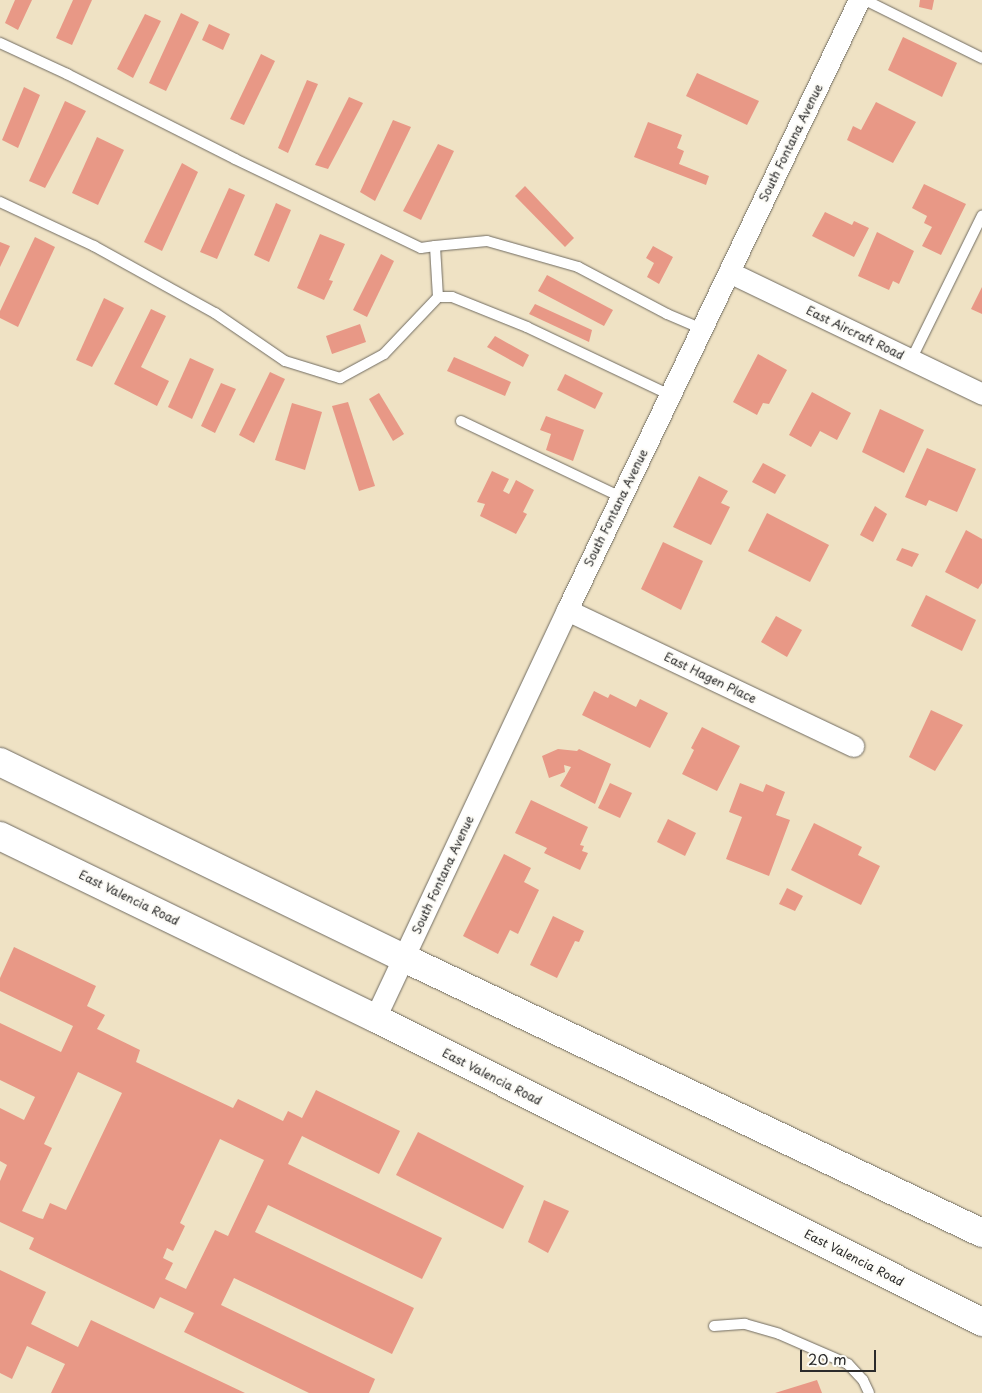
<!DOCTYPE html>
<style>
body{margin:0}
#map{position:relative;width:982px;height:1393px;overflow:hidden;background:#efe2c4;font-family:"Playpen Sans",sans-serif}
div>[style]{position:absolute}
.building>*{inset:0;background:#e89886}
.roads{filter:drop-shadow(0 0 1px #706b61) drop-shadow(0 0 1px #706b61)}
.lane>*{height:10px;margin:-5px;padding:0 5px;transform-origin:5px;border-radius:5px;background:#fff}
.street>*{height:21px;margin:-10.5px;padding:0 10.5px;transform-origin:10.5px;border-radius:10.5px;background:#fff}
.primary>*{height:28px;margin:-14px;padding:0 14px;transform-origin:14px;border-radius:14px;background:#fff}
span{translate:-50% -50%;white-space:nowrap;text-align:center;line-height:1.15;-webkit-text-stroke:4.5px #fdfcf7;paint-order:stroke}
.street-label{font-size:12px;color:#2b2b2b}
.scale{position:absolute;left:800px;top:1350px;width:76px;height:22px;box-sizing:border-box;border:2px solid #2b2b2b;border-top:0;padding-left:6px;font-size:15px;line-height:18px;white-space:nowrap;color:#2b2b2b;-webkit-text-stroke:4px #fdfcf7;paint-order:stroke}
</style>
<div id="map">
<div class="building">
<div style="clip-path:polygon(15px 0,32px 0,18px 30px,5px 23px)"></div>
<div style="clip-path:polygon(73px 0,92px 0,72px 45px,56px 38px)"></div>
<div style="clip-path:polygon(920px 0,934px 0,932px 10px,919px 7px)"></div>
<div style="clip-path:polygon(181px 13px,199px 22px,166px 91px,149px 83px)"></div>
<div style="clip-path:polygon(145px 14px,161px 21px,133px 78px,117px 69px)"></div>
<div style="clip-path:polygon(209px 24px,230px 34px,223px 50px,202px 40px)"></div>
<div style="clip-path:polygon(903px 37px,957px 63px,942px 97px,888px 70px)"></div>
<div style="clip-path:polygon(261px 54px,275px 61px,244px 125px,230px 119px)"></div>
<div style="clip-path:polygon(697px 73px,759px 101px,747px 125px,686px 96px)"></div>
<div style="clip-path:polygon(307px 80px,318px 84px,288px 153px,278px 148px)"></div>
<div style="clip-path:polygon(24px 87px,40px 95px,18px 148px,2px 140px)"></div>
<div style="clip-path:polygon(349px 97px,363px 103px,328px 169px,315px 165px)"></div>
<div style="clip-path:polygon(65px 101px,86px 111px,45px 188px,29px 181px)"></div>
<div style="clip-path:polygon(876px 102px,916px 122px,893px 163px,847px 140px,853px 126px,861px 130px)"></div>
<div style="clip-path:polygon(393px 120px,411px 127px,375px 201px,360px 192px)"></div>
<div style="clip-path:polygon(648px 122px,682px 135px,677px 148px,684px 151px,679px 164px,709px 176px,706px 185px,634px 157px)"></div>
<div style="clip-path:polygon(97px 137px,124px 150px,98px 205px,72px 193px)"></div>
<div style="clip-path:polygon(438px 144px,454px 151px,421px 220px,403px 211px)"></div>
<div style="clip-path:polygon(182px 163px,198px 172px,162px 251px,144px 242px)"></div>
<div style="clip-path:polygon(924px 184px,966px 204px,941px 255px,922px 246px,932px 227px,924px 223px,927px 216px,912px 208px)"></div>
<div style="clip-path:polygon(525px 186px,574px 238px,565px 247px,515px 196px)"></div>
<div style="clip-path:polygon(229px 188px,245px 195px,217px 259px,200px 252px)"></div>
<div style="clip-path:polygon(276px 203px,291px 210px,269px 262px,254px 255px)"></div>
<div style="clip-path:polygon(825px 212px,852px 225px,854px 221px,869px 228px,854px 257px,812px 236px)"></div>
<div style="clip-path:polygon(877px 232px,914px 251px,899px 284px,893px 281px,889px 290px,858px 276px)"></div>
<div style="clip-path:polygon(320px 234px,345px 244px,329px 280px,333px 281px,324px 300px,297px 288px)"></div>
<div style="clip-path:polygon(35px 237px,55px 247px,18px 327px,0 318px,0 311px)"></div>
<div style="clip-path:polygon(0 242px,10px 246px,0 267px)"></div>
<div style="clip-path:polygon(653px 246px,673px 257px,659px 284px,647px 277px,654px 263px,646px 258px)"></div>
<div style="clip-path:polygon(381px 254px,394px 261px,367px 317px,353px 310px)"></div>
<div style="clip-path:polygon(547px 275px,613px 310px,604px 326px,538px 291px)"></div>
<div style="clip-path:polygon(982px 287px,982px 314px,971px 309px)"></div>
<div style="clip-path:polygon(104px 298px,124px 308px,92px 367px,76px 360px)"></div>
<div style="clip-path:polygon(535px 304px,592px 330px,589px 342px,529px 314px)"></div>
<div style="clip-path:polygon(151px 309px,166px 316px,141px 367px,169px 381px,157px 406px,114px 384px)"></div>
<div style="clip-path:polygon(360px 324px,366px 342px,332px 354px,326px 336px)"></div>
<div style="clip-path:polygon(495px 336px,529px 355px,523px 367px,487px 347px)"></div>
<div style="clip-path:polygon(758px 354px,787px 370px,769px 404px,763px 403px,757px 415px,733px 402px)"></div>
<div style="clip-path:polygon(454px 357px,511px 382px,505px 396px,447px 371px)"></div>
<div style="clip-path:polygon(190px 358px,214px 369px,192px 419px,168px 407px)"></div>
<div style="clip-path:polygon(270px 372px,285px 379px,254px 443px,239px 435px)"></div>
<div style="clip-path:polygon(565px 374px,603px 393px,595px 409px,557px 390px)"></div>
<div style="clip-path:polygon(221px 383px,236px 389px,215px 433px,201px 426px)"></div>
<div style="clip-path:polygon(812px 392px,851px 413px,837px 440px,820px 431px,811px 447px,789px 435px)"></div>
<div style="clip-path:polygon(379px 393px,404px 434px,393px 441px,369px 399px)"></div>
<div style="clip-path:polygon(348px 402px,375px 486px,359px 491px,332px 406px)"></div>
<div style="clip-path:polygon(292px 403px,322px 412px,305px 470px,275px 460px)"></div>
<div style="clip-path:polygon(880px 409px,924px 430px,904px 473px,862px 452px)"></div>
<div style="clip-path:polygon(546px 416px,584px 430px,573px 461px,546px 450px,551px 434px,540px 430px)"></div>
<div style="clip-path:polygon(927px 448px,976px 469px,957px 512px,929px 500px,926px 506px,905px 497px)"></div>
<div style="clip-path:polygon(763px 463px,786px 475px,775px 494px,752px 482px)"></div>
<div style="clip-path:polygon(492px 471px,509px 479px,503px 491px,509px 494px,516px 480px,534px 490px,523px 512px,527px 514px,516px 534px,480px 516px,485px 504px,477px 502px)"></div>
<div style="clip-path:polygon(699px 476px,728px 491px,721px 503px,730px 507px,711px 545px,673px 527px)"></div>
<div style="clip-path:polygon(875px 506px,887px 514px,873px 542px,860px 535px)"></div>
<div style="clip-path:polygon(767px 513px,829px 545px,810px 582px,748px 551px)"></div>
<div style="clip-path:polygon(966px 530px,982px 539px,982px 583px,978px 589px,945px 572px)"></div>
<div style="clip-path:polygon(663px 542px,703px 561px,681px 610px,641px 589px)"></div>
<div style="clip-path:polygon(902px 548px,919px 554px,912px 567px,896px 560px)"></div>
<div style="clip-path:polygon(926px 595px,976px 620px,962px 651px,911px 626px)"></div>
<div style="clip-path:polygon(776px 616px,802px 630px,787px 657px,761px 642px)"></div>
<div style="clip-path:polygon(594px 691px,608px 698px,610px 694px,636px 707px,640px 699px,668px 713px,650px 748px,582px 715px)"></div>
<div style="clip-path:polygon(931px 710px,963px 725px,935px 771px,909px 757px)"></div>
<div style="clip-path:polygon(702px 727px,740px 746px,717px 791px,682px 774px,694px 750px,691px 748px)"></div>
<div style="clip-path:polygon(558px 749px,577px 751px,579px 749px,611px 764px,595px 804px,560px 786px,571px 767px,564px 765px,565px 772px,549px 778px,542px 756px)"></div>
<div style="clip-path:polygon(610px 783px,632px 793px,620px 818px,598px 808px)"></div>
<div style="clip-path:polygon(740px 783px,763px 792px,766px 784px,785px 792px,776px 815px,790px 820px,769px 876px,726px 859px,742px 817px,729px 812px)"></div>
<div style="clip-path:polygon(531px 800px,588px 827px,580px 845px,584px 846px,582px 851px,588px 853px,580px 870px,544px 853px,547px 848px,515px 833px)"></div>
<div style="clip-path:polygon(668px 819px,696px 833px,685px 856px,657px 842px)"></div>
<div style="clip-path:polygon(814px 823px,862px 847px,858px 855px,880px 866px,861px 905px,791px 870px)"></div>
<div style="clip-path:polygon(504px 854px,531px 868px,524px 882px,539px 890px,518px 934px,510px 930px,498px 954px,463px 936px)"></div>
<div style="clip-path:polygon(787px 888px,803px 896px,795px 911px,779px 904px)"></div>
<div style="clip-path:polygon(553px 916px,584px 931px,579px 942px,575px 941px,557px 978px,530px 965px)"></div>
<div style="clip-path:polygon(evenodd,14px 947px,96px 986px,87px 1006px,105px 1015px,97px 1029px,140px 1050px,136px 1062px,233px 1108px,238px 1099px,283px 1121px,288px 1111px,302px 1118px,316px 1090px,400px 1131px,379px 1174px,302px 1136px,288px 1164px,442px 1238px,422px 1279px,268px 1205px,255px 1232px,414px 1308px,392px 1354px,234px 1278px,221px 1305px,375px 1379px,369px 1393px,309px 1393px,184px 1332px,194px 1313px,160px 1297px,154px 1309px,29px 1249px,34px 1238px,0 1222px,0 1181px,7px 1165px,0 1161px,0 1108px,24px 1120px,35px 1097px,0 1080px,0 1023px,61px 1052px,73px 1026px,0 991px,0 978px,14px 947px,78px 1072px,122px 1093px,66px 1210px,50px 1203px,43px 1219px,39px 1218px,22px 1211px,52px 1148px,44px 1144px,78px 1072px,14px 947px,220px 1139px,264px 1160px,228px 1236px,215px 1230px,186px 1289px,165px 1279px,173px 1263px,163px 1258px,167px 1248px,173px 1251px,185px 1226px,180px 1223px,220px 1139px)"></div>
<div style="clip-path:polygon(418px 1132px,524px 1186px,503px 1229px,396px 1175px)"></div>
<div style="clip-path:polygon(544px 1200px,569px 1211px,548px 1253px,528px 1242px)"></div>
<div style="clip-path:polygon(0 1270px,46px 1292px,31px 1324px,78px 1347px,91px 1320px,245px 1393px,51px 1393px,65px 1364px,27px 1346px,12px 1379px,0 1373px)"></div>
<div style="clip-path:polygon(817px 1380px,822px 1393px,775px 1393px)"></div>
</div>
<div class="roads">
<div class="lane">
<div style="left:865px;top:0;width:131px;rotate:26.4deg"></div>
<div style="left:0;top:43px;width:74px;rotate:24.8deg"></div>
<div style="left:67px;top:74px;width:188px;rotate:26.8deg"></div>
<div style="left:235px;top:159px;width:206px;rotate:25.6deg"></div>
<div style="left:421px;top:248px;width:14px;rotate:-8deg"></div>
<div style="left:0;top:202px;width:104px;rotate:25.1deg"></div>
<div style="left:94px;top:246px;width:138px;rotate:29deg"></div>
<div style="left:215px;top:313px;width:85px;rotate:34.4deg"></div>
<div style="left:285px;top:361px;width:58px;rotate:17.2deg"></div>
<div style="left:340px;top:378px;width:50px;rotate:-28.6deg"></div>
<div style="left:384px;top:354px;width:79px;rotate:-46.5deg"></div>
<div style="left:911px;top:360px;width:161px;rotate:-63.8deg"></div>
<div style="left:670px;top:395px;width:158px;rotate:-154.6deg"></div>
<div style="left:527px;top:327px;width:81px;rotate:-158.2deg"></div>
<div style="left:452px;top:297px;width:14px;rotate:180deg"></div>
<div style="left:438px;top:297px;width:51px;rotate:-93.4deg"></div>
<div style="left:435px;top:246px;width:52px;rotate:-5.5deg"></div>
<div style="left:487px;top:241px;width:95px;rotate:15.9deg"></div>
<div style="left:578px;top:267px;width:101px;rotate:27.8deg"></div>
<div style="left:667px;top:314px;width:38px;rotate:23deg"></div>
<div style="left:461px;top:421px;width:177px;rotate:25.4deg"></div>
<div style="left:714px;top:1326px;width:31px;rotate:-4deg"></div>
<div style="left:745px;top:1324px;width:35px;rotate:16deg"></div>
<div style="left:779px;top:1334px;width:75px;rotate:23.5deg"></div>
<div style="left:848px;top:1364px;width:22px;rotate:47deg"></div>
<div style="left:863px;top:1380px;width:14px;rotate:65deg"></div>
</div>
<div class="street">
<div style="left:729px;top:272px;width:281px;rotate:25.7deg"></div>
<div style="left:567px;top:610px;width:317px;rotate:25.4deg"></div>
<div style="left:375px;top:1018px;width:451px;rotate:-64.8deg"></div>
<div style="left:567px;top:610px;width:676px;rotate:-64.42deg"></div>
</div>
<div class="primary">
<div style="left:0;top:762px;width:449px;rotate:25.9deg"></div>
<div style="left:404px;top:958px;width:640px;rotate:25.44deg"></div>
<div style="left:0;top:836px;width:417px;rotate:25.9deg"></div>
<div style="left:375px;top:1018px;width:679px;rotate:26.6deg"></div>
</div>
</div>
<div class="street-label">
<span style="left:791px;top:143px;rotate:-64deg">South Fontana Avenue</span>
<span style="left:855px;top:333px;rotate:26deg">East Aircraft Road</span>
<span style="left:616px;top:508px;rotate:-64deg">South Fontana Avenue</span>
<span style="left:710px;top:678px;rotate:26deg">East Hagen Place</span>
<span style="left:443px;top:875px;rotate:-65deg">South Fontana Avenue</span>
<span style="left:129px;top:898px;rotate:26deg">East Valencia Road</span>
<span style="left:492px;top:1077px;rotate:27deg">East Valencia Road</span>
<span style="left:854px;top:1258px;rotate:27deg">East Valencia Road</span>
</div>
<div class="scale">20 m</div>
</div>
